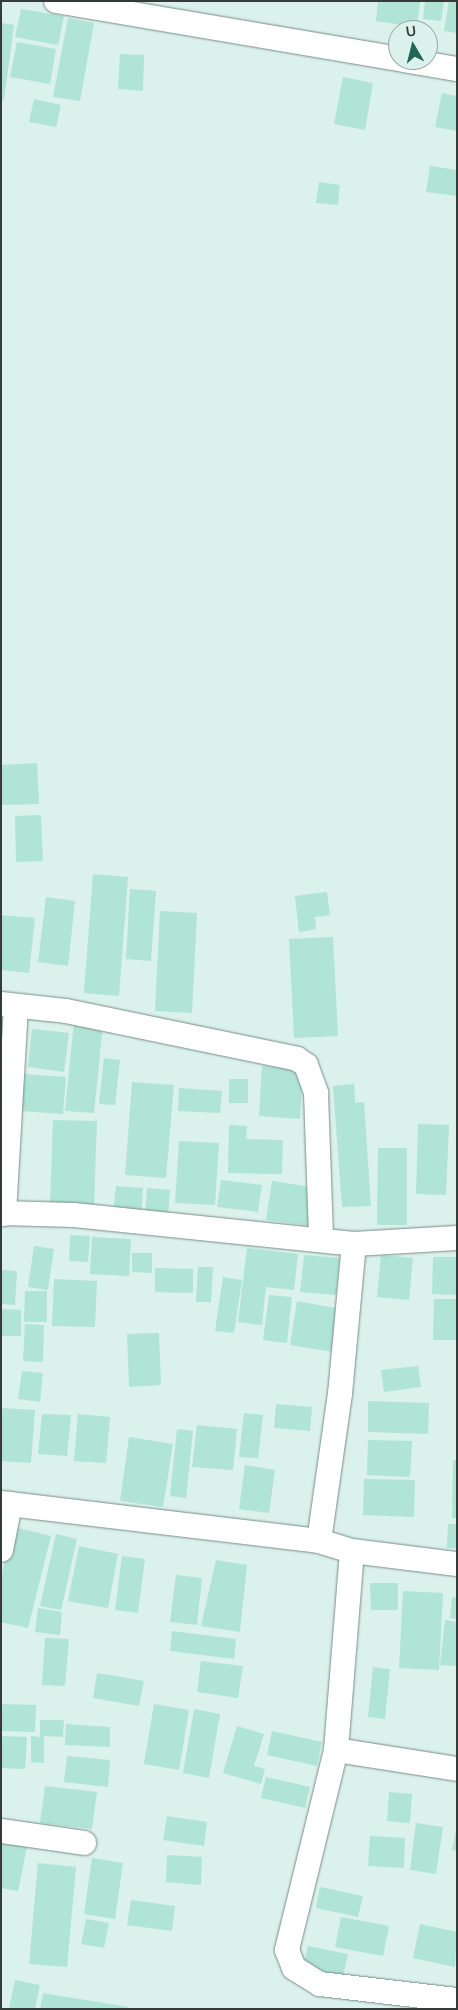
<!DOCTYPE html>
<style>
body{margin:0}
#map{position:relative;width:458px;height:2010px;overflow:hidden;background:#dbf1eb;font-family:Mulish,sans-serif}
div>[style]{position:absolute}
.building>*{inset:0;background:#afe4d6}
.roads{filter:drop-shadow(0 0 1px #798c87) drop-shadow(0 0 1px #798c87)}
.minor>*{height:24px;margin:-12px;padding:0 12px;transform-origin:12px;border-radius:12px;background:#fff}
span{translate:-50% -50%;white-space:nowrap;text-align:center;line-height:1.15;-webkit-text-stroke:5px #dbf1eb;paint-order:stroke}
.frame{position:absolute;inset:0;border:2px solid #343c3a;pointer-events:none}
.north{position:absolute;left:388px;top:20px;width:50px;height:50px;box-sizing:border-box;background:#dbf1eb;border:1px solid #98a9a4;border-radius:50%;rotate:352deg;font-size:14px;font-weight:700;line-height:20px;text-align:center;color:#343c3a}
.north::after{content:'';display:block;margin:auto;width:18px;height:22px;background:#226658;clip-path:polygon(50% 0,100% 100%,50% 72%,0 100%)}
</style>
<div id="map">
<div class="building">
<div style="clip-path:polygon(378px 1px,420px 1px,417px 27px,376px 21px)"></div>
<div style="clip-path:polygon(425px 1px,444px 1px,441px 21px,423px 19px)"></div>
<div style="clip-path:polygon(449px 1px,457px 1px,457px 33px,444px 31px)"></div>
<div style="clip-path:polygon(21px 9px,64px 16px,58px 45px,15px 37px)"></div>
<div style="clip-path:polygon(68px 18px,94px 23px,80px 101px,53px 97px)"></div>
<div style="clip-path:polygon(1px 23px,14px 25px,4px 100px,1px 100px)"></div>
<div style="clip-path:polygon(17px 42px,56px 49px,50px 84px,10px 77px)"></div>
<div style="clip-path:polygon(120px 54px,144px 55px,143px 91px,118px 89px)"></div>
<div style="clip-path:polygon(343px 77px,373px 83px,365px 130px,334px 124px)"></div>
<div style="clip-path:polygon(442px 93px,457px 96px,457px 131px,435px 127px)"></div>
<div style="clip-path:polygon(34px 99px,61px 105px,56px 127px,29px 122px)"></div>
<div style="clip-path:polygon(430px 166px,457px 170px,457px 196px,426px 192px)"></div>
<div style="clip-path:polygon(319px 182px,340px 185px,338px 205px,316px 203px)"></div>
<div style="clip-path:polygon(37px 763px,39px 804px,1px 805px,1px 765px)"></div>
<div style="clip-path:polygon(41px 815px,43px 861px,16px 862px,15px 816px)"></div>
<div style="clip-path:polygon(93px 874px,128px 877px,119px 996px,84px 993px)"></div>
<div style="clip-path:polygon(130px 889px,156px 891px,151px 961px,126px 959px)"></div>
<div style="clip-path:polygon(327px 892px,330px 915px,315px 917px,316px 929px,299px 932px,295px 896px)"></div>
<div style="clip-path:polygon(46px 897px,75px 901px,68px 966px,38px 962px)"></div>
<div style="clip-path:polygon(160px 911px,197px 913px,192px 1013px,155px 1011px)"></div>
<div style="clip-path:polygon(1px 915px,35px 918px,29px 973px,1px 970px)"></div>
<div style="clip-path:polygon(333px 937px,338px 1036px,294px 1038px,289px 939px)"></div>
<div style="clip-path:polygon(74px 1021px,103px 1024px,94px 1113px,65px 1111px)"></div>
<div style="clip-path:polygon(32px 1029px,69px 1033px,64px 1072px,28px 1067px)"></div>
<div style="clip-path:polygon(104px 1058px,120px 1060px,115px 1105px,99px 1104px)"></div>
<div style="clip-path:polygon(262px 1066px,303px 1069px,300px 1119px,259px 1116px)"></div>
<div style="clip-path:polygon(23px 1074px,66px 1077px,63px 1114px,20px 1111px)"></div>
<div style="clip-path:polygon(229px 1079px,248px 1079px,248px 1103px,229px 1103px)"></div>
<div style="clip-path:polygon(132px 1082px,174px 1085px,166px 1178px,125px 1175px)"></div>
<div style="clip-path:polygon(354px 1084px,355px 1103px,364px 1102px,371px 1206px,342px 1207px,333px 1086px)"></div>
<div style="clip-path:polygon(179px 1088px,222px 1091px,220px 1113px,178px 1111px)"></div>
<div style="clip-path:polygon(53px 1120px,97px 1121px,94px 1206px,50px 1205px)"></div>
<div style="clip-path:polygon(418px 1124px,449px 1125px,446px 1195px,416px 1194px)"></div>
<div style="clip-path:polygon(229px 1125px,247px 1126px,246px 1139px,283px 1140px,282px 1174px,228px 1173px)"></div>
<div style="clip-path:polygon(179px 1141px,219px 1143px,215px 1205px,175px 1203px)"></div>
<div style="clip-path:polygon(378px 1148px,407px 1148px,407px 1225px,377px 1225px)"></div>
<div style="clip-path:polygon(221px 1180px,262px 1185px,258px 1212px,217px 1207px)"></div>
<div style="clip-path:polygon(272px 1181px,318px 1188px,312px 1226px,266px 1220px)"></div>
<div style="clip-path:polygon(116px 1186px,143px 1188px,141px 1217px,113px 1215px)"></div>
<div style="clip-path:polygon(147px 1188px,170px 1190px,168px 1218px,145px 1216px)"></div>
<div style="clip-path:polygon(70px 1235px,90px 1236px,88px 1262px,69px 1261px)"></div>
<div style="clip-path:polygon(92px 1237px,131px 1239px,129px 1276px,90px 1274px)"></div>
<div style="clip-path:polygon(34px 1246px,54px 1249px,48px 1290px,28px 1287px)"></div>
<div style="clip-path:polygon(247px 1248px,298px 1254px,294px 1290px,266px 1287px,262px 1325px,238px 1322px)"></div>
<div style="clip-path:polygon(132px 1253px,152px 1253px,152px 1273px,132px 1272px)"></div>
<div style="clip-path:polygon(304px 1255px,340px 1258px,336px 1295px,300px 1292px)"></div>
<div style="clip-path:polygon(381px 1255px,413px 1258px,409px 1300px,377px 1297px)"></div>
<div style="clip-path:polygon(433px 1257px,457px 1257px,457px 1295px,432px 1294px)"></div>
<div style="clip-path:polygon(198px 1267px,213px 1267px,211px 1302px,196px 1302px)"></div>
<div style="clip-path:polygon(155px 1268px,193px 1269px,193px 1293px,155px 1292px)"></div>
<div style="clip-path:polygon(1px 1270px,17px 1271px,15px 1305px,1px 1304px)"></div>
<div style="clip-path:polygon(223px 1277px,242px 1280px,234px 1333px,215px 1331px)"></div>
<div style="clip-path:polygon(54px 1279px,97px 1281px,95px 1327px,52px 1326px)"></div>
<div style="clip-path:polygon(25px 1291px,47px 1291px,47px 1322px,24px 1322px)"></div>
<div style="clip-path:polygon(269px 1295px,292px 1297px,287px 1343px,263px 1340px)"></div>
<div style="clip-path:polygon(434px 1299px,457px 1299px,457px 1340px,433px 1340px)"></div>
<div style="clip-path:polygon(297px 1301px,341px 1309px,334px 1352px,290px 1345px)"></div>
<div style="clip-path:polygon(1px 1309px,21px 1310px,21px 1336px,1px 1336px)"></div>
<div style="clip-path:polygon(25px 1324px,44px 1325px,43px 1362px,23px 1361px)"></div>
<div style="clip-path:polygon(159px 1333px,161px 1385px,129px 1387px,127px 1334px)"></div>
<div style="clip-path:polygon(418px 1366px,421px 1387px,384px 1392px,381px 1370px)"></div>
<div style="clip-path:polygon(22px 1371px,43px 1373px,40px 1402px,18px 1399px)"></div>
<div style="clip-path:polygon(368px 1401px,429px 1403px,428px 1434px,368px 1432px)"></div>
<div style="clip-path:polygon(276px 1404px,312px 1407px,310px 1431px,274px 1428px)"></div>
<div style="clip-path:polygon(1px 1408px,35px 1410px,31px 1463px,1px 1461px)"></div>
<div style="clip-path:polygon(244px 1413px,263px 1415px,258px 1458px,239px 1457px)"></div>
<div style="clip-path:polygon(42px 1414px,71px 1415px,67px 1456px,38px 1454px)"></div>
<div style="clip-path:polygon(78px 1414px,110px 1417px,106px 1463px,74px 1461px)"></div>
<div style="clip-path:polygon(197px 1425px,237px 1429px,233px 1470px,192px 1467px)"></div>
<div style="clip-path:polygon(177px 1429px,193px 1431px,186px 1498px,170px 1496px)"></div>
<div style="clip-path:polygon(129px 1437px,173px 1444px,163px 1507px,120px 1501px)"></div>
<div style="clip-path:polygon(368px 1440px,412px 1441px,410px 1477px,367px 1475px)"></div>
<div style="clip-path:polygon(453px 1460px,457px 1460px,457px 1518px,452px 1518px)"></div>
<div style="clip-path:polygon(245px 1465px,275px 1470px,269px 1513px,239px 1509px)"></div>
<div style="clip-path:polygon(364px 1479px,415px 1480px,414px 1517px,363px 1515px)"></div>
<div style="clip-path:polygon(448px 1524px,457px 1524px,457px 1548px,447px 1548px)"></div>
<div style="clip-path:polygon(14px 1527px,51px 1536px,28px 1628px,1px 1622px,1px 1576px)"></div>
<div style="clip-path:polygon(56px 1534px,77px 1539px,61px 1610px,40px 1606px)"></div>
<div style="clip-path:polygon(79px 1546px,118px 1554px,108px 1608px,68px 1601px)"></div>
<div style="clip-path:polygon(122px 1556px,145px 1559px,138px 1613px,115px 1610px)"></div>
<div style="clip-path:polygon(216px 1560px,247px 1565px,240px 1632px,201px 1626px)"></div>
<div style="clip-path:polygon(176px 1575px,202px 1578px,197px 1625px,170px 1622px)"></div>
<div style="clip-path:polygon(370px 1583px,398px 1583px,398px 1610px,371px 1610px)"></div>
<div style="clip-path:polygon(403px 1591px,443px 1593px,439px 1670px,399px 1668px)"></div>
<div style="clip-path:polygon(452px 1597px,457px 1598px,457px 1619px,450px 1618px)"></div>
<div style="clip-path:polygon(38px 1608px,62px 1612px,60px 1635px,35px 1632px)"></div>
<div style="clip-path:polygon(445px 1620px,457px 1622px,457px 1666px,440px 1665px)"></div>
<div style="clip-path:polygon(172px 1631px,236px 1639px,234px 1659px,170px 1651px)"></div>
<div style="clip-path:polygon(45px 1638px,69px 1639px,65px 1686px,42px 1685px)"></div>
<div style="clip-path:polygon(201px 1661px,243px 1666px,238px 1698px,197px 1692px)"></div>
<div style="clip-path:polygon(373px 1667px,390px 1669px,385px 1719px,368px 1717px)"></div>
<div style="clip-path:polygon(97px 1673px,144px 1681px,139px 1706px,93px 1698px)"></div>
<div style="clip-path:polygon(1px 1704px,36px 1705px,35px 1732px,1px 1731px)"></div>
<div style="clip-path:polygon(154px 1704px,189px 1710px,179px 1770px,144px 1764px)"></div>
<div style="clip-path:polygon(194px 1709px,220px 1714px,209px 1778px,183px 1773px)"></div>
<div style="clip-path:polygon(40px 1720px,64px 1720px,63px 1737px,44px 1736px,44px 1763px,31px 1762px,31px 1736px,40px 1737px)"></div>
<div style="clip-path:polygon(66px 1724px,110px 1727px,110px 1747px,65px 1745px)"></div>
<div style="clip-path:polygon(237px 1726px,264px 1734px,254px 1766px,265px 1769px,261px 1784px,223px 1773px)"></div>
<div style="clip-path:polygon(272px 1731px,322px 1742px,317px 1766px,267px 1755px)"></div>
<div style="clip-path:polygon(1px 1736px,27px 1737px,25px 1769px,1px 1768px)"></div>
<div style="clip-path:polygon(67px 1756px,110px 1760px,108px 1787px,64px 1782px)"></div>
<div style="clip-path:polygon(266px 1777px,310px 1787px,305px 1808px,261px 1798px)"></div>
<div style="clip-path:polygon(45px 1786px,97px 1792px,92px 1829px,40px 1823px)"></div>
<div style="clip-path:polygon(389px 1792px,412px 1794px,410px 1823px,387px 1821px)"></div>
<div style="clip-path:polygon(167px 1816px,207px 1822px,204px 1846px,163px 1840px)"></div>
<div style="clip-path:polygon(416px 1823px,443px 1827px,436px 1874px,410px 1870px)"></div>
<div style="clip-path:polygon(456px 1830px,457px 1830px,457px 1851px,452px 1850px)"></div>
<div style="clip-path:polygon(370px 1836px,405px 1838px,404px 1868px,368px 1866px)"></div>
<div style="clip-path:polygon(1px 1842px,27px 1847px,18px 1891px,1px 1888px)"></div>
<div style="clip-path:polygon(167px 1855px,202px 1857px,201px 1885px,166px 1882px)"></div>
<div style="clip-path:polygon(92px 1858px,123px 1863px,115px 1919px,84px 1914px)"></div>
<div style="clip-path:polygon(38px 1863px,76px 1867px,67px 1967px,29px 1964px)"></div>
<div style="clip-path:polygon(320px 1887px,363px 1896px,358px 1917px,316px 1908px)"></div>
<div style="clip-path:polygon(131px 1900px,175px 1906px,172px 1931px,127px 1925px)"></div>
<div style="clip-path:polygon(341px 1917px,389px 1926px,383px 1956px,335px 1947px)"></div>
<div style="clip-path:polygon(86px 1919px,109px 1923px,104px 1948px,81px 1944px)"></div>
<div style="clip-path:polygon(420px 1924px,457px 1932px,455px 1967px,413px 1958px)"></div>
<div style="clip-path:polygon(308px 1946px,348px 1954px,343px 1976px,303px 1967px)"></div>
<div style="clip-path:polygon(15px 1980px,40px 1985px,35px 2009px,9px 2009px)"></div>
<div style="clip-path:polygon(43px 1993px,128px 2007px,127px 2009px,40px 2009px)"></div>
</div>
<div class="roads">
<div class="minor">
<div style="left:56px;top:1px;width:347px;rotate:9.6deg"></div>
<div style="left:403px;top:60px;width:55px;rotate:9.5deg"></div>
<div style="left:1px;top:1004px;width:65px;rotate:6.1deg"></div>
<div style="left:66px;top:1011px;width:236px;rotate:11.7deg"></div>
<div style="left:297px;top:1059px;width:11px;rotate:34deg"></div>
<div style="left:306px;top:1065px;width:30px;rotate:70deg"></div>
<div style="left:316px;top:1093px;width:146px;rotate:88deg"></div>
<div style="left:1px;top:1213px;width:73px;rotate:1.6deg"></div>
<div style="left:74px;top:1215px;width:281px;rotate:5.9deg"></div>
<div style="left:354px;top:1244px;width:103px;rotate:-3.3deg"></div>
<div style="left:4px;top:1214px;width:207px;rotate:-86.7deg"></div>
<div style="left:1px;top:1503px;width:320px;rotate:6.8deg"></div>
<div style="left:319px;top:1541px;width:34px;rotate:17deg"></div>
<div style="left:352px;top:1551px;width:106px;rotate:7.1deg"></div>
<div style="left:319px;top:1541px;width:148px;rotate:-81.9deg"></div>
<div style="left:340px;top:1394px;width:151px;rotate:-84.7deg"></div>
<div style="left:1px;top:1550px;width:47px;rotate:-78.9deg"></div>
<div style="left:352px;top:1551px;width:200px;rotate:94.6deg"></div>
<div style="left:336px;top:1750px;width:206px;rotate:103.8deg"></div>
<div style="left:287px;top:1950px;width:19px;rotate:69deg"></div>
<div style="left:294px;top:1968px;width:31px;rotate:32deg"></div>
<div style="left:320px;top:1984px;width:138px;rotate:6.7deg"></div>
<div style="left:336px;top:1750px;width:122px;rotate:8.9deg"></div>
<div style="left:1px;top:1831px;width:84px;rotate:8.2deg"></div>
</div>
</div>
<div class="frame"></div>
<div class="north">U</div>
</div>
